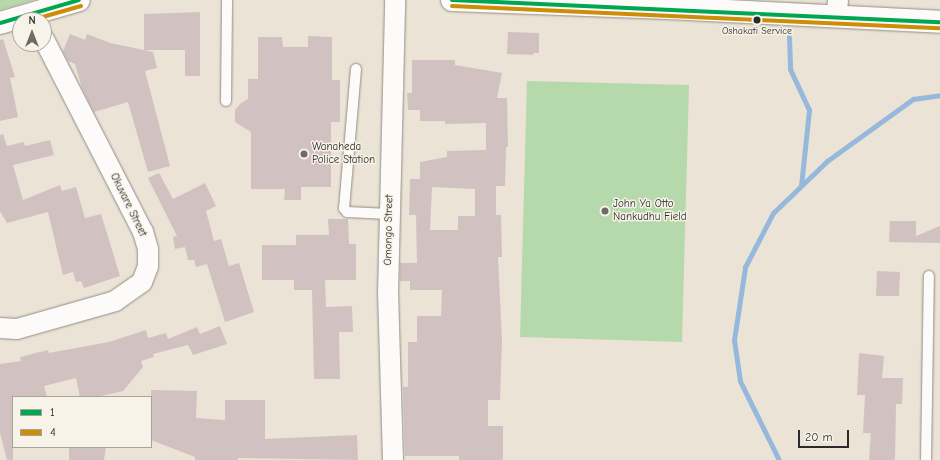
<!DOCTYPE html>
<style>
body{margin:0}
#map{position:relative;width:940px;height:460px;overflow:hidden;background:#ebe3d5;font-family:"Comic Neue",sans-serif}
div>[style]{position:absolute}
.green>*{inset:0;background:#b6d9ac}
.stream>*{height:5px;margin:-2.5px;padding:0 2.5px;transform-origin:2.5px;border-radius:2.5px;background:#96b8db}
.building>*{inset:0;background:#d2c1c1}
.roads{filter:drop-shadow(0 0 1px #918d86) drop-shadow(0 0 1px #918d86)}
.service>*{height:10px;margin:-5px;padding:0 5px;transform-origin:5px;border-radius:5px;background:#fcfbf9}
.minor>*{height:20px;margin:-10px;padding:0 10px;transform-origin:10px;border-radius:10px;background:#fcfbf9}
.secondary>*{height:22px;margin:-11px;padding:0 11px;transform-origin:11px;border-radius:11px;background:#fcfbf9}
.bus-1>*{height:4px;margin:-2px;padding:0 2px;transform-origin:2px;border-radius:2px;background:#00a651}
.bus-2>*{height:4px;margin:-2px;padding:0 2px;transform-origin:2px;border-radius:2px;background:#ce8d09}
.dots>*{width:11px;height:11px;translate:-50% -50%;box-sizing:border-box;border:2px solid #f7f3e8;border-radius:50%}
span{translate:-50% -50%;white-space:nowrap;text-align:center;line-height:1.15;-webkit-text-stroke:3px #f7f3e8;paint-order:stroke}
.bus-label{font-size:10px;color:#2b2b2b}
.poi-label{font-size:11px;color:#2b2b2b}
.left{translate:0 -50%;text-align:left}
.street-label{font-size:11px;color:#2b2b2b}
.legend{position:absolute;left:12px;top:396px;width:140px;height:52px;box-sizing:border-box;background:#f7f3e8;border:1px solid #a5a39c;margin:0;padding:5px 7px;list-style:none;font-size:12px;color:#2b2b2b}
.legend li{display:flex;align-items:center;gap:8px;height:20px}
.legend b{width:20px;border:1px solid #a5a39c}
.north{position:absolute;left:12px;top:12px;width:40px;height:40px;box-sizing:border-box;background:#f7f3e8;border:1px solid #a5a39c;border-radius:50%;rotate:0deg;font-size:11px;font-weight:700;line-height:16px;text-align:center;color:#2b2b2b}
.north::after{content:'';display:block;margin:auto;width:14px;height:18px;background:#6e6b66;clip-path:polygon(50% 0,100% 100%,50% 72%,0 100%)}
.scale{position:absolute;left:798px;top:430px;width:51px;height:18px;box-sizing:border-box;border:2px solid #2b2b2b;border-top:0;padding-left:5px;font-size:12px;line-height:14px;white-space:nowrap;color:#2b2b2b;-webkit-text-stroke:3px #f7f3e8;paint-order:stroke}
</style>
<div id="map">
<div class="green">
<div style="clip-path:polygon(0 0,34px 0,0 10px)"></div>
<div style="clip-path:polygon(527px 81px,689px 85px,682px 342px,520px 337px)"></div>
</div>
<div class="stream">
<div style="left:789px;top:37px;width:32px;rotate:88deg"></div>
<div style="left:790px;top:69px;width:45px;rotate:65.1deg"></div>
<div style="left:809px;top:110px;width:76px;rotate:96deg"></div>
<div style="left:779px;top:460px;width:88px;rotate:-116.3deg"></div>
<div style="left:740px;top:381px;width:41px;rotate:-98.3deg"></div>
<div style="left:734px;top:340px;width:74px;rotate:-81.4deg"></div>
<div style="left:745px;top:267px;width:61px;rotate:-62.6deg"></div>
<div style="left:773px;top:213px;width:75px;rotate:-43.9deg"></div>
<div style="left:827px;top:161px;width:106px;rotate:-35.8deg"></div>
<div style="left:913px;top:99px;width:27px;rotate:-8deg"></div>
</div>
<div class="building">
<div style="clip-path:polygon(200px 12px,200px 76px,185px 76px,185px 50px,145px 50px,153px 52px,157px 68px,145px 71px,170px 166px,148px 172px,128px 102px,94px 112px,82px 88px,75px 64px,68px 61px,63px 51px,70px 34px,85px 40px,87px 34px,110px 43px,144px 50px,144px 14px)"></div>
<div style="clip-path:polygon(508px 32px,539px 33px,539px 53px,533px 53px,533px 55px,507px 54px)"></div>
<div style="clip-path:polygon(308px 36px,332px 37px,332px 80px,340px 80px,340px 122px,331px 122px,331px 187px,301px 187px,301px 200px,284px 200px,285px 189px,251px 189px,251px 132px,235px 122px,235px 110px,240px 104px,248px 99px,248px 79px,258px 79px,258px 37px,282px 37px,283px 47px,308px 47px)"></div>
<div style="clip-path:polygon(3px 39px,15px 77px,10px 78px,18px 117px,0 121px,0 40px)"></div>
<div style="clip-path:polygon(evenodd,412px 60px,455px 60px,455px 65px,502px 73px,497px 98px,507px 98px,508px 147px,506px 147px,505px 186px,496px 186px,496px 215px,501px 215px,502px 257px,498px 257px,502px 340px,500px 400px,488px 400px,488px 426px,503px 426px,503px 460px,459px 460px,459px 456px,405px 456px,403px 387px,408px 387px,408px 342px,417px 342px,417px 316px,441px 316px,442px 290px,410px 290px,410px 281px,400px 281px,400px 263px,417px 263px,416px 215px,409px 215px,410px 179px,420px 179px,420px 162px,447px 157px,447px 151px,486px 150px,486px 123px,445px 124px,445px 121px,420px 121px,420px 110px,408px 110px,407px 93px,412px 93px,412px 60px,432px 187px,475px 189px,475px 216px,458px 216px,458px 230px,430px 230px,432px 187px)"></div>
<div style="clip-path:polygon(3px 134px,7px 146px,24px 142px,25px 146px,50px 140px,54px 155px,13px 165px,23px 200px,60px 185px,62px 191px,76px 187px,85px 218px,101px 214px,120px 276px,84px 288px,81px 281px,76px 282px,73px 272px,63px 275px,48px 212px,7px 223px,0 211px,0 135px)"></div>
<div style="clip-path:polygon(159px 173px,173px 199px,205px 183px,216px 206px,206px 211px,214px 241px,221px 239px,229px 266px,239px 263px,254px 312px,225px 322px,207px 264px,196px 267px,194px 260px,188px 260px,185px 247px,175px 249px,173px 237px,177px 236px,148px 178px)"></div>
<div style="clip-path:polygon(328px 219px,348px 219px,349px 244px,356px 244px,356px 280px,325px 280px,326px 307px,352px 306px,353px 332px,339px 332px,340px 379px,314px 379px,312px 290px,294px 290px,294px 280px,262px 280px,262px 245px,296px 245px,296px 235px,329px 235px)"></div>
<div style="clip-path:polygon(890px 221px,916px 221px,916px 236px,940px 226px,940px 243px,889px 242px)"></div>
<div style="clip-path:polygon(877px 271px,900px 272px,899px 296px,876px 296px)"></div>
<div style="clip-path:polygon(220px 326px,227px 344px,193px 355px,188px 345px,153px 354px,154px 357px,141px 361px,143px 367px,123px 391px,97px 397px,80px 397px,76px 378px,44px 386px,47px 397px,13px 397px,13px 460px,7px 460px,0 433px,0 364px,21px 361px,20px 357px,48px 350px,49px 353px,109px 342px,146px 330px,148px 338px,166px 333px,168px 339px,197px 327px,200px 334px)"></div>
<div style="clip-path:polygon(859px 353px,884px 356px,882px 378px,903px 378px,902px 404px,896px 404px,895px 460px,869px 460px,871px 433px,863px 433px,865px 395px,857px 395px)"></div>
<div style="clip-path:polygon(151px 390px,197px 391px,196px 418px,225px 420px,225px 400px,265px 400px,265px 439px,357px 435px,358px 460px,238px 458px,238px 460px,195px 460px,195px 457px,151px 440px)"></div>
<div style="clip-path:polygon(69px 447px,106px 447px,104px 460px,69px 460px)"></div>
</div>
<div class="roads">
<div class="service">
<div style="left:356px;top:69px;width:140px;rotate:94.9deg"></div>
<div style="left:344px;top:208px;width:5px;rotate:53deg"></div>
<div style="left:347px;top:212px;width:42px;rotate:2.7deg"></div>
<div style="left:226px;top:101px;width:101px;rotate:-89.4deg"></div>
<div style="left:926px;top:460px;width:184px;rotate:-89.1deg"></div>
</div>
<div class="minor">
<div style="left:836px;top:17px;width:17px;rotate:-83deg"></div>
<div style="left:0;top:328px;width:17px;rotate:3deg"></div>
<div style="left:17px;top:329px;width:102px;rotate:-15.9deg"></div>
<div style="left:115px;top:301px;width:33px;rotate:-35deg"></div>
<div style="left:142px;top:282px;width:17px;rotate:-69deg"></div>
<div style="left:148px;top:266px;width:17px;rotate:-90deg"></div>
<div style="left:148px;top:249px;width:18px;rotate:-106deg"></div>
<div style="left:143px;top:232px;width:217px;rotate:-117.2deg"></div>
<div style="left:393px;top:460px;width:166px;rotate:-91.7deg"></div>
<div style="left:388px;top:294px;width:294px;rotate:-88.6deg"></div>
</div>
<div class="secondary">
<div style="left:452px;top:0;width:216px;rotate:2.1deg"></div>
<div style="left:668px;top:8px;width:272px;rotate:2.9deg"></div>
<div style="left:0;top:23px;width:82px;rotate:-16.2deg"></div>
</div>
</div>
<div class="bus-1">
<div style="left:452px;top:0;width:488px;rotate:2.6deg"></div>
<div style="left:0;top:23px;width:82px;rotate:-16.2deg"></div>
</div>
<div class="bus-2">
<div style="left:452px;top:6px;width:488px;rotate:2.6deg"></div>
<div style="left:32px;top:20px;width:51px;rotate:-15.9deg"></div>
</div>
<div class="dots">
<div style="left:757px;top:20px;background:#2b2b2b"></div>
<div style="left:304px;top:154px;background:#6e6b66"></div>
<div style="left:605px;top:211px;background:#6e6b66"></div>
</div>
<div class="bus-label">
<span style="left:757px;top:32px">Oshakati Service</span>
</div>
<div class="poi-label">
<span class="left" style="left:312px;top:154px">Wanaheda<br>Police Station</span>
<span class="left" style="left:613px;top:211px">John Ya Otto<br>Nankudhu Field</span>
</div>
<div class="street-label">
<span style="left:128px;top:205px;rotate:64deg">Okuvare Street</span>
<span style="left:389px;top:230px;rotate:-89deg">Omongo Street</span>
</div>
<ul class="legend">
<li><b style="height:5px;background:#00a651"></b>1</li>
<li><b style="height:5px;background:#ce8d09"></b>4</li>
</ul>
<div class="north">N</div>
<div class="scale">20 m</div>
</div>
